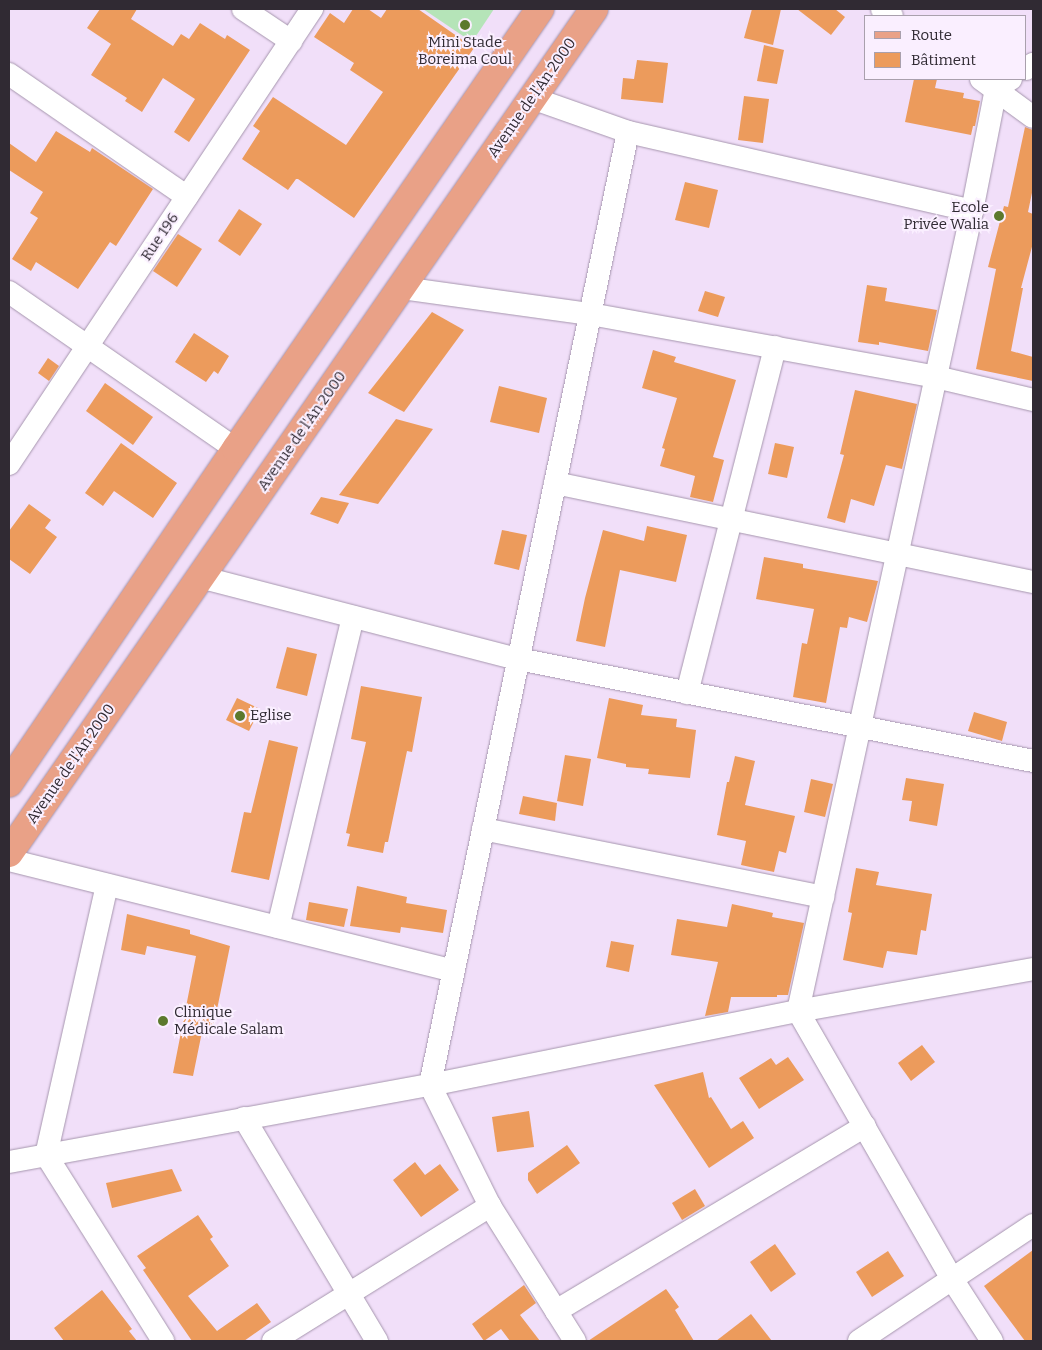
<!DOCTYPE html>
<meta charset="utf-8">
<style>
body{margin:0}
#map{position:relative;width:1042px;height:1350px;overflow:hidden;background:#f1dff9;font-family:Bitter,serif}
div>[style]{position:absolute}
.green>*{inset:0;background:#b5e4b8}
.building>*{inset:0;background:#ec9b5c}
.roads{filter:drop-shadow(0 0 1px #a696ae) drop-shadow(0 0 1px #a696ae)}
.minor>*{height:22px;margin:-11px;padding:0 11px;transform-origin:11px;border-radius:11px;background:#fff}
.primary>*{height:28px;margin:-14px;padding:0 14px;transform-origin:14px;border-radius:14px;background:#e9a187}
.dots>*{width:14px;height:14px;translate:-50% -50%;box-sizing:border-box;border:2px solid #faefff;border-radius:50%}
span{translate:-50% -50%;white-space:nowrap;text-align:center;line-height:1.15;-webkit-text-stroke:4px #faefff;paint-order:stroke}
.poi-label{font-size:15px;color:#302a33}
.right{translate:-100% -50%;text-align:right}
.left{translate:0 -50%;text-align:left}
.street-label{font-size:15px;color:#302a33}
.frame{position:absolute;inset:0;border:10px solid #302a33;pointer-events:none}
.legend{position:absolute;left:864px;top:15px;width:162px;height:65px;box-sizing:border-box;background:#faefff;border:1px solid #a9a0ad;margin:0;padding:6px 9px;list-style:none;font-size:15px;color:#302a33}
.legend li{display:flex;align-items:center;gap:10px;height:25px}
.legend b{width:25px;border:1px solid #a9a0ad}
</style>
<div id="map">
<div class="green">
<div style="clip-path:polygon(423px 9px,494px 9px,472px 42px)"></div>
</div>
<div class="building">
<div style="clip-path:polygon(100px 9px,137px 9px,131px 19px,173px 46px,181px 34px,189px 39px,200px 23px,225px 39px,227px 35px,250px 50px,189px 142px,174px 132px,195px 99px,163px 78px,142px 112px,125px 101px,127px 98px,91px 75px,111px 44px,87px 28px)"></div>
<div style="clip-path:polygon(353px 9px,368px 9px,381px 18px,387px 9px,418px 9px,474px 48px,354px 218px,298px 179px,296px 179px,288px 190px,242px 159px,260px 131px,253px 126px,273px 97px,346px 145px,383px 92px,350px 70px,354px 63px,314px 37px,330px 13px,344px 23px)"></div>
<div style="clip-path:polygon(752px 9px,781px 9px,773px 45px,744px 38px)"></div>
<div style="clip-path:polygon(797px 9px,835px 9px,845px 17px,831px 35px)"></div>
<div style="clip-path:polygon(764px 45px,784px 50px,777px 84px,757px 81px)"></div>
<div style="clip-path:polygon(637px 60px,668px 63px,663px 103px,621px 99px,623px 78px,634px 79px)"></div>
<div style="clip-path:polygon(914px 79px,937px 79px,935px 88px,964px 93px,963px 98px,980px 101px,975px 126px,973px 126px,971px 135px,905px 122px)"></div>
<div style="clip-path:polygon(744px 96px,769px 99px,763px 143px,738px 140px)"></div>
<div style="clip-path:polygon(1025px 127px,1033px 130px,1033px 188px,1028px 212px,1033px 214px,1033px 243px,1021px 288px,1023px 288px,1011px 351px,1033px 357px,1033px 381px,976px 369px,996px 269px,988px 267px,1004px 206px,1008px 207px)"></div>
<div style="clip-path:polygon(56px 131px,90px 152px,92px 148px,153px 189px,116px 246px,110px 242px,78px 289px,36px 262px,31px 271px,12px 259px,38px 218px,30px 213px,43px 192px,9px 170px,9px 143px,36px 162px)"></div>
<div style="clip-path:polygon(685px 182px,718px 190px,709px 228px,675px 220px)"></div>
<div style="clip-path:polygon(239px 209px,262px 224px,240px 256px,218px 241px)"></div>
<div style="clip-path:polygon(178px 234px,202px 249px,177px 287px,153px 271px)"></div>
<div style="clip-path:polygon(867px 285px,887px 288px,885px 301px,937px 310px,928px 351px,879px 342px,879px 345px,858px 342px)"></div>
<div style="clip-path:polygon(705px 291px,725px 297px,718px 317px,698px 311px)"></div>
<div style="clip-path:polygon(432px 312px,464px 330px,404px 412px,368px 393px)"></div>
<div style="clip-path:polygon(194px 333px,229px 356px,218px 374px,214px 371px,206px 382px,175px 362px)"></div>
<div style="clip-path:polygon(653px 350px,676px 357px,674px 362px,736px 380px,713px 457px,724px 460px,713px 502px,690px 497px,695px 476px,660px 466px,665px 449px,662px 448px,677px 398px,642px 388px)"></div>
<div style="clip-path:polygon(48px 358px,59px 366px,49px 381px,38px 373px)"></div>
<div style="clip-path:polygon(105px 383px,153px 417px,133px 445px,86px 411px)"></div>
<div style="clip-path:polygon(499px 386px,547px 398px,539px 433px,490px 422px)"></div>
<div style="clip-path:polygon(855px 390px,917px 404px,902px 469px,886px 465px,874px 506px,851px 499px,845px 523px,827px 518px,844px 455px,840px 454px)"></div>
<div style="clip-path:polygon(396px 419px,433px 429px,378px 504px,339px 495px)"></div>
<div style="clip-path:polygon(121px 443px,177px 483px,153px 518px,114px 491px,103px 506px,85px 493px)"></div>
<div style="clip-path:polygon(775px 443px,794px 447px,787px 478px,768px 474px)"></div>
<div style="clip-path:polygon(321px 497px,349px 503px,338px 524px,310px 514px)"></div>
<div style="clip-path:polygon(29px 504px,51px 520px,45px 528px,57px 537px,30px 574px,9px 559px,9px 531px)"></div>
<div style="clip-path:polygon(647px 526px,687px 535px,676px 582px,620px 570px,605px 647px,576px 641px,585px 598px,603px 530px,644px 541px)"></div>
<div style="clip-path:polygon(502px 530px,527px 535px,519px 570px,494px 564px)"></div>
<div style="clip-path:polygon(764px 557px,803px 564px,803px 568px,878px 581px,867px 622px,849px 617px,847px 628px,840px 627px,826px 703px,793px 697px,802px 643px,807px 644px,814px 609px,756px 599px)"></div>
<div style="clip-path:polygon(287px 647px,317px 654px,307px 696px,276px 688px)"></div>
<div style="clip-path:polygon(361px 686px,422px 697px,412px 752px,407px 751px,388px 842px,385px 842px,383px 853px,347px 846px,350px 834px,346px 833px,366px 742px,351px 739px)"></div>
<div style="clip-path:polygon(237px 698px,260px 709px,249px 731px,226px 720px)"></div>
<div style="clip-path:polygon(609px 698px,643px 705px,641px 715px,677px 719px,676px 727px,696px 730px,690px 778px,648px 774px,649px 769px,626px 767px,626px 764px,597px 758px)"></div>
<div style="clip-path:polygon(974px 712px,1007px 722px,1002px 741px,968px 731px)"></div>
<div style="clip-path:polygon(269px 740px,298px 747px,269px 880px,231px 872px,244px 812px,251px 813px)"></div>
<div style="clip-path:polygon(565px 755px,591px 759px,583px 806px,557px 801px)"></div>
<div style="clip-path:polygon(735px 756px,755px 761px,745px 805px,795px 816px,786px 853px,779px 851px,774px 872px,741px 865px,746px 841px,717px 835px,727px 782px,729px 782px)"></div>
<div style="clip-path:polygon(906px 778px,944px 784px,937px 826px,909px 821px,912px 801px,902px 800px)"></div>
<div style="clip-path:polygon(811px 779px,833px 784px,825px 817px,804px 812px)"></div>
<div style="clip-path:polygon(523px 796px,557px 803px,555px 821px,519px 814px)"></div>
<div style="clip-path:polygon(856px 868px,879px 872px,876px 885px,932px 894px,926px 931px,921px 930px,917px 955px,887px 951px,883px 968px,843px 960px,852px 913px,848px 912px)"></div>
<div style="clip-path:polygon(357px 886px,407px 897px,406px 903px,447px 910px,443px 933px,401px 927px,400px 933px,350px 926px)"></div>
<div style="clip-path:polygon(309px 902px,348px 909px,344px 927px,306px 920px)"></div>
<div style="clip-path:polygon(732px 904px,773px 913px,772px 917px,804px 923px,788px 995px,777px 995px,777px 997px,731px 997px,728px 1012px,705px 1016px,718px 962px,671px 955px,677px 919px,727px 927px)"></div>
<div style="clip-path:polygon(127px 914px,190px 930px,190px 934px,230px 946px,213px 1029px,203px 1027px,193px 1076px,173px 1073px,196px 956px,147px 946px,145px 955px,121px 950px)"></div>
<div style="clip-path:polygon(611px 941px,634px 945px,629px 972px,606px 967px)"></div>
<div style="clip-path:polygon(922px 1045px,935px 1062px,911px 1081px,898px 1063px)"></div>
<div style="clip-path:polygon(788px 1057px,804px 1080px,759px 1109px,739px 1078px,771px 1058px,776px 1065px)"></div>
<div style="clip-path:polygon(703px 1072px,709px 1098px,711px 1097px,731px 1129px,743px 1121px,754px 1138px,709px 1168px,654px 1085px)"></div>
<div style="clip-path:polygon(529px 1111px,534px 1147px,497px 1152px,492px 1117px)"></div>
<div style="clip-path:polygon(567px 1145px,580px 1163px,537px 1194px,528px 1180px,528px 1173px)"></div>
<div style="clip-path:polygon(415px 1162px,425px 1175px,440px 1164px,459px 1190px,421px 1217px,393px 1180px)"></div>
<div style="clip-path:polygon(172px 1169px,182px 1191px,112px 1208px,106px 1183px)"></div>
<div style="clip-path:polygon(695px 1189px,705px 1206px,682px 1220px,672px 1203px)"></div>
<div style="clip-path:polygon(198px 1215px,213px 1237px,210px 1239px,229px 1266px,188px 1296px,217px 1331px,257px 1303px,271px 1322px,244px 1341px,192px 1341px,143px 1270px,146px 1268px,137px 1256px)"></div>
<div style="clip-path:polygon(775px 1244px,796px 1274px,771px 1292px,750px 1262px)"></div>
<div style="clip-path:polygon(1033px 1250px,1033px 1341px,1025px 1341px,984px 1286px)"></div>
<div style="clip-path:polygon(888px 1251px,904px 1276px,872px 1297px,856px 1272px)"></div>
<div style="clip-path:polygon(524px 1285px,536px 1303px,520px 1315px,540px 1341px,510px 1341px,501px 1329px,484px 1341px,472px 1324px)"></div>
<div style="clip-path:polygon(666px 1289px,679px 1307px,675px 1310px,694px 1341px,588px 1341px)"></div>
<div style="clip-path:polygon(102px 1290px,132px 1329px,129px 1331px,137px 1341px,64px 1341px,54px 1328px)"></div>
<div style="clip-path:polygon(751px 1314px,772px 1341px,716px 1341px)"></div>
</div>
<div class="roads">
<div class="minor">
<div style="left:243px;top:9px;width:58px;rotate:33.7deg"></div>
<div style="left:882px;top:9px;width:12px;rotate:35deg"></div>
<div style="left:1026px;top:69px;width:9px;rotate:-36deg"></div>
<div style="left:9px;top:74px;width:216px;rotate:34.6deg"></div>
<div style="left:981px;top:79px;width:64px;rotate:36.2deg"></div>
<div style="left:532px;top:98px;width:102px;rotate:19.5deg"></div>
<div style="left:628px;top:132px;width:353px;rotate:12.9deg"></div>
<div style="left:402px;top:288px;width:190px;rotate:7.9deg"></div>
<div style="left:590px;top:314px;width:352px;rotate:10.3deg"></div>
<div style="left:936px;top:377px;width:100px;rotate:13.3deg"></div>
<div style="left:9px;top:292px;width:276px;rotate:34.7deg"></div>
<div style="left:9px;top:464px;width:547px;rotate:-56.34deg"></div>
<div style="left:555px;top:483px;width:488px;rotate:11.7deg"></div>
<div style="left:200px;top:577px;width:328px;rotate:14.5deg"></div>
<div style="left:518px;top:659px;width:525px;rotate:11.2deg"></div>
<div style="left:687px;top:693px;width:357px;rotate:-75.7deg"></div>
<div style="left:483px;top:829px;width:347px;rotate:11.3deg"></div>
<div style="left:9px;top:860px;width:458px;rotate:14deg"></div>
<div style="left:107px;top:885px;width:277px;rotate:102.7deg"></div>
<div style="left:46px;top:1155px;width:220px;rotate:57.8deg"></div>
<div style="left:278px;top:927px;width:319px;rotate:-76.4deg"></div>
<div style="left:244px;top:1118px;width:260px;rotate:59.2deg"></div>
<div style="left:9px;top:1162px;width:428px;rotate:-10.4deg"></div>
<div style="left:430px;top:1085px;width:375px;rotate:-11.4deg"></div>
<div style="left:798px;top:1011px;width:239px;rotate:-10.1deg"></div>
<div style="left:556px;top:1311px;width:360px;rotate:-30.9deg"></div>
<div style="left:273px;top:1341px;width:256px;rotate:-31.9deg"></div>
<div style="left:575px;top:1341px;width:160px;rotate:-122.2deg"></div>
<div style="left:490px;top:1206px;width:135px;rotate:-116.4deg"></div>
<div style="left:430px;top:1085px;width:973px;rotate:-78.26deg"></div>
<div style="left:859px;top:1341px;width:209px;rotate:-33.7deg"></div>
<div style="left:992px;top:1341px;width:74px;rotate:-122.8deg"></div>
<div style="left:952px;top:1279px;width:309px;rotate:-119.9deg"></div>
<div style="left:798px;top:1011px;width:819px;rotate:-77.73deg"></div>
<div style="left:972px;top:211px;width:124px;rotate:-78.9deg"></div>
<div style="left:996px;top:89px;width:18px;rotate:-34deg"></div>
</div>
<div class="primary">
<div style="left:9px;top:783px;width:404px;rotate:-55.8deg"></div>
<div style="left:236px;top:449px;width:535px;rotate:-55.36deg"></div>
<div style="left:9px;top:853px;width:1027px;rotate:-55.27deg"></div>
</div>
</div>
<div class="dots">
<div style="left:465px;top:25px;background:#5c792d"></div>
<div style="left:999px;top:216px;background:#5c792d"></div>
<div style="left:240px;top:716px;background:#5c792d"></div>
<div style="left:163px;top:1021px;background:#5c792d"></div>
</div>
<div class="poi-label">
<span style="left:465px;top:51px">Mini Stade<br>Boreima Coul</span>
<span class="right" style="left:989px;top:216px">Ecole<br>Privée Walia</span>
<span class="left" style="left:250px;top:716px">Eglise</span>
<span class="left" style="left:174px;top:1021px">Clinique<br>Médicale Salam</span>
</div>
<div class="street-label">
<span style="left:532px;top:98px;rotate:-55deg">Avenue de l'An 2000</span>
<span style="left:160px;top:237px;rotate:-56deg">Rue 196</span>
<span style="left:302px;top:431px;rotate:-55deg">Avenue de l'An 2000</span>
<span style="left:71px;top:764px;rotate:-55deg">Avenue de l'An 2000</span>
</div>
<div class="frame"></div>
<ul class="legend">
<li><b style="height:6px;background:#e9a187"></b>Route</li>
<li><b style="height:14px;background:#ec9b5c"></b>Bâtiment</li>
</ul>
</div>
